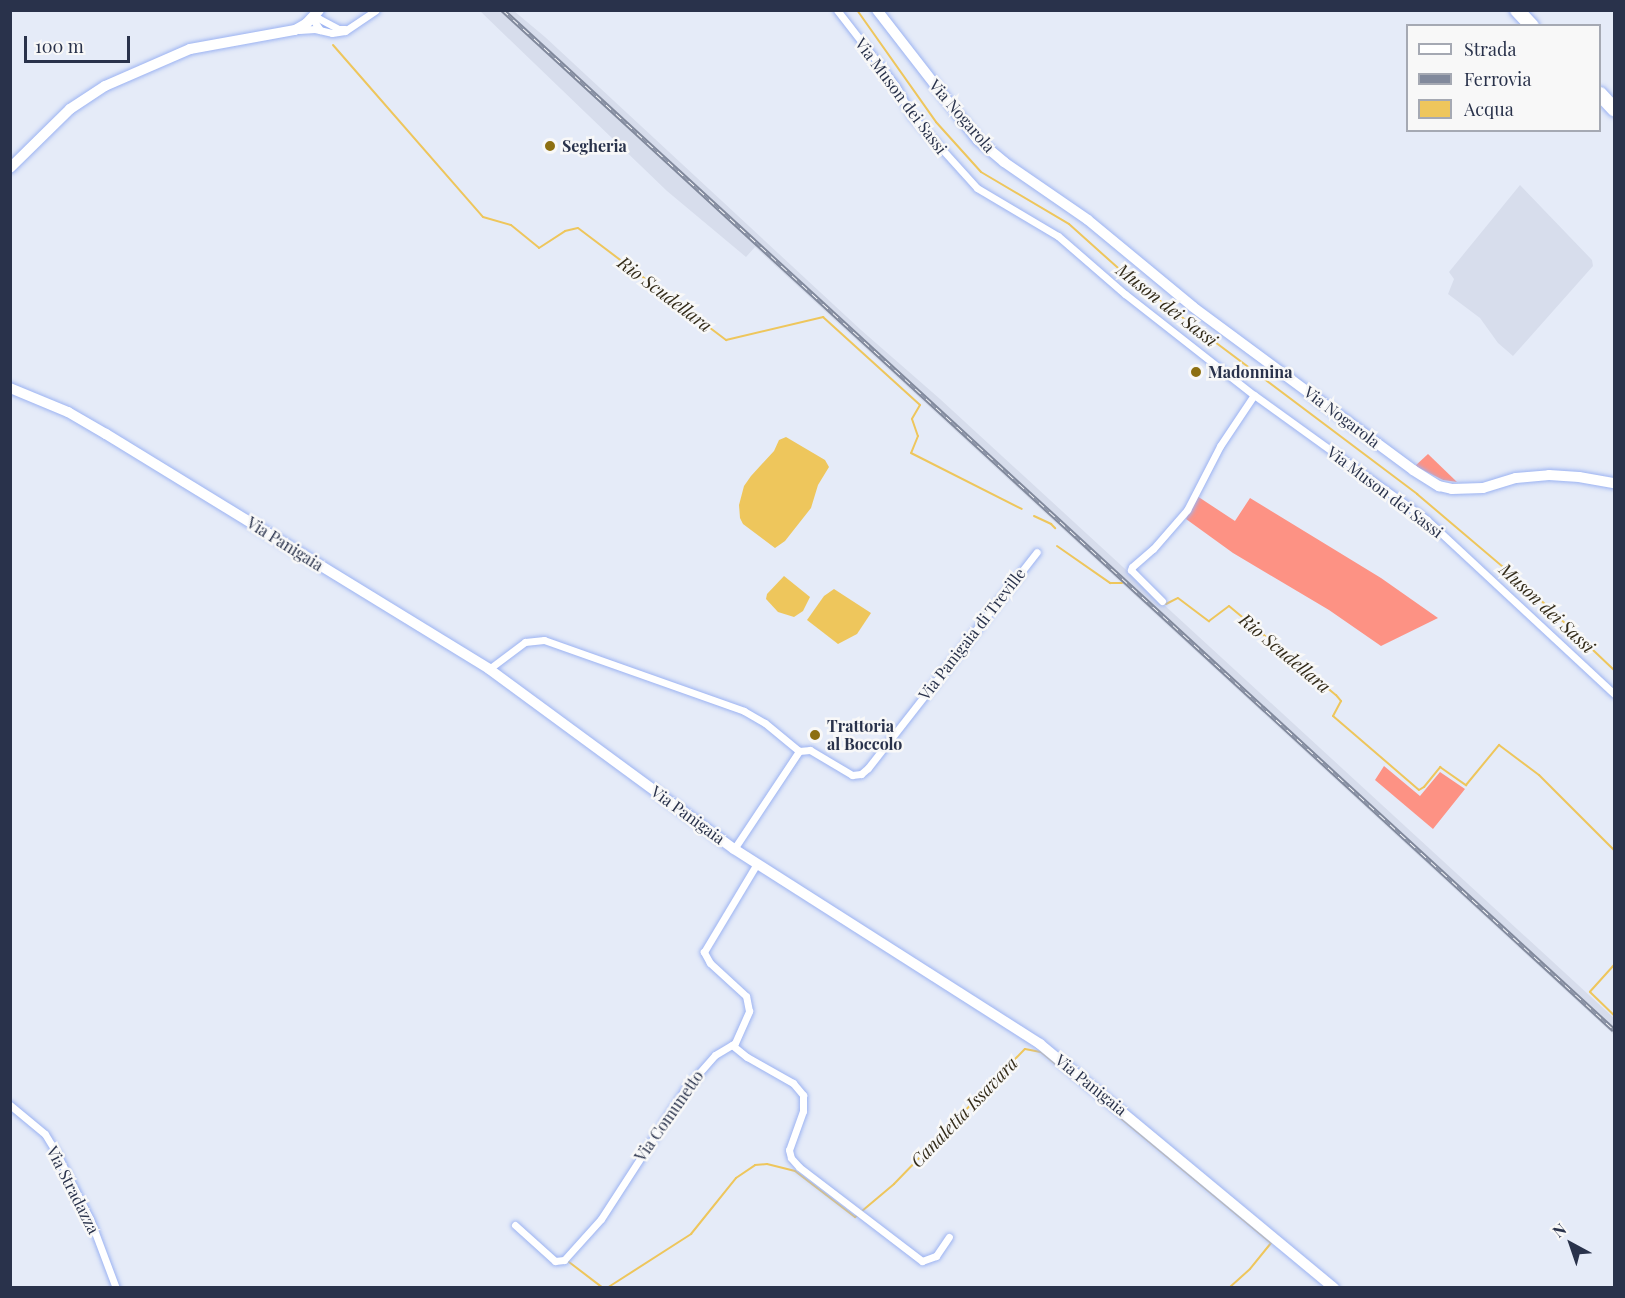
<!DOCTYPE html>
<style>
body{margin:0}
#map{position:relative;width:1625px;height:1298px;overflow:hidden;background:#e5ebf8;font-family:"Playfair Display",serif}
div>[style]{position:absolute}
.built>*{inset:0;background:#d7ddec}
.forest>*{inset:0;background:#fd9284}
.water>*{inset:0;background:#eec65c}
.stream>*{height:2px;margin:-1px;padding:0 1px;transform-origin:1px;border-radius:1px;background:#eec65c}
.roads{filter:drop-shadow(0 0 2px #9cb3f2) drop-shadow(0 0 2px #9cb3f2)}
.street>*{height:7px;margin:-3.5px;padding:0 3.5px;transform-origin:3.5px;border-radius:3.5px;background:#fff}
.secondary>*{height:10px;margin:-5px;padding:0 5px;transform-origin:5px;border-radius:5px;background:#fff}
.highway>*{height:14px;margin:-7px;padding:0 7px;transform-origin:7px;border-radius:7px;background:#fff}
.rail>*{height:4.5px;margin-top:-2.25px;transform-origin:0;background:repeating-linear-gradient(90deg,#f8f8f8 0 7px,#81899c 0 14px);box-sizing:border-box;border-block:2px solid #81899c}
.dots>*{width:16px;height:16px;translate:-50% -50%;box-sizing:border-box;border:3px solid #f8f8f8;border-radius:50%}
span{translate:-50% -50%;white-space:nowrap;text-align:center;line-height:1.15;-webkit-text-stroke:5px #f8f8f8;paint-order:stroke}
.street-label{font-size:16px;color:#29324b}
.poi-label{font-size:16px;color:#29324b;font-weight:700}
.left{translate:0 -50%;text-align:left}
.water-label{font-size:18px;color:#342c1a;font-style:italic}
.frame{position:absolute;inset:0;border:12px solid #29324b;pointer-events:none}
.legend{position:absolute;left:1406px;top:24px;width:195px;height:108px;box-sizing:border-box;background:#f8f8f8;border:2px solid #a5a9b3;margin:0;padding:8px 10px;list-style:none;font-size:18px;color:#29324b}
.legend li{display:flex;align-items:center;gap:12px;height:30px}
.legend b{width:30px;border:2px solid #a5a9b3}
.north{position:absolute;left:1541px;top:1214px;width:60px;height:60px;-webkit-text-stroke:4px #f8f8f8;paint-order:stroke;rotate:320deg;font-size:16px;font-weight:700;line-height:24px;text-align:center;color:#29324b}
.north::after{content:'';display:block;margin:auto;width:21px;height:27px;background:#29324b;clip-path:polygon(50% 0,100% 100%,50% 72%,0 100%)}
.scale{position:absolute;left:24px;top:36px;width:106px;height:27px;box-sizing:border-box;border:3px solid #29324b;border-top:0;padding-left:8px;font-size:18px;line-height:21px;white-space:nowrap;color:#29324b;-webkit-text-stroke:4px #f8f8f8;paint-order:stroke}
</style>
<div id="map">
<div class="built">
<div style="clip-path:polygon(480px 11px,514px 11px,545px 37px,861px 330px,940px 399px,1614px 1018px,1614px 1035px,755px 247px,746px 257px,667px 191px)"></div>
<div style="clip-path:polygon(1520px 185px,1592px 260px,1593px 266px,1513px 356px,1498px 343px,1480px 318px,1448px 294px,1454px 279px,1449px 272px)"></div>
</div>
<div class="forest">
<div style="clip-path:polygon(1428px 454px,1457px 482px,1443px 480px,1415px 466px)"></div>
<div style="clip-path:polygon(1197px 496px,1235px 521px,1250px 498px,1381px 578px,1438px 618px,1381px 646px,1329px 610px,1233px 553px,1186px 519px)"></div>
<div style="clip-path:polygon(1384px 766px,1420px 796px,1440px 772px,1465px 789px,1433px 829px,1375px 780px)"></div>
</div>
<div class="water">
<div style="clip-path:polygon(786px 437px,825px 460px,829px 467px,818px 485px,811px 508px,785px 541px,775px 548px,743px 524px,740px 518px,739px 505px,744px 486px,751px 476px,774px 451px,779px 440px)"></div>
<div style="clip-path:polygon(784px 576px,810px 597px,803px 611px,794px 617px,778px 612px,766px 599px,767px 594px)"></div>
<div style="clip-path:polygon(834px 589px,871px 613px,857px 634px,838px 644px,807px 620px,824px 596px)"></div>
</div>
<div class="stream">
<div style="left:305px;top:10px;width:1px;rotate:45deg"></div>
<div style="left:857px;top:10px;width:137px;rotate:54.8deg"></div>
<div style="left:936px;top:122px;width:67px;rotate:48deg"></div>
<div style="left:981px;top:172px;width:102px;rotate:30.6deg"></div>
<div style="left:1069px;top:224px;width:78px;rotate:41.9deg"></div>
<div style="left:1127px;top:276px;width:363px;rotate:36.9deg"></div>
<div style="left:1417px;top:494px;width:147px;rotate:40.3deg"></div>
<div style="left:1529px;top:589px;width:117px;rotate:43.6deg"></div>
<div style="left:333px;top:45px;width:228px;rotate:48.9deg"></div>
<div style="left:483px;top:217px;width:29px;rotate:16deg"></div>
<div style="left:511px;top:225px;width:36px;rotate:39deg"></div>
<div style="left:539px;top:248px;width:31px;rotate:-33deg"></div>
<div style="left:565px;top:231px;width:13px;rotate:-13deg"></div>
<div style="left:578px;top:228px;width:186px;rotate:37.1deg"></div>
<div style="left:726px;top:340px;width:100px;rotate:-13.3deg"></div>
<div style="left:823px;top:317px;width:131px;rotate:42.2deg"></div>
<div style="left:920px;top:405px;width:16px;rotate:120deg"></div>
<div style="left:912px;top:419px;width:18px;rotate:71deg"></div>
<div style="left:918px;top:436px;width:18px;rotate:112deg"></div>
<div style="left:911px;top:453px;width:124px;rotate:26.8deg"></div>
<div style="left:1034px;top:516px;width:19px;rotate:25deg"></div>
<div style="left:1051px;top:524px;width:6px;rotate:45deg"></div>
<div style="left:1057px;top:546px;width:65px;rotate:34.9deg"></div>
<div style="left:1110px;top:583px;width:12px"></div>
<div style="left:1166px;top:604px;width:13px;rotate:-27deg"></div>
<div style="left:1178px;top:598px;width:39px;rotate:37deg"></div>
<div style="left:1209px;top:621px;width:25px;rotate:-37deg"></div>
<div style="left:1229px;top:606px;width:139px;rotate:39.8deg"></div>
<div style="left:1336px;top:695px;width:8px;rotate:50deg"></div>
<div style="left:1341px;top:701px;width:17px;rotate:118deg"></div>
<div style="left:1333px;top:716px;width:113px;rotate:40.7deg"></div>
<div style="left:1419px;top:790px;width:6px;rotate:-31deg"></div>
<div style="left:1424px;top:787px;width:26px;rotate:-51deg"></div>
<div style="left:1440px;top:767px;width:32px;rotate:35deg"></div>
<div style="left:1466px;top:785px;width:52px;rotate:-50.5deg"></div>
<div style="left:1499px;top:745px;width:50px;rotate:36.9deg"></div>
<div style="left:1539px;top:775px;width:106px;rotate:45deg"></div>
<div style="left:1614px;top:965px;width:36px;rotate:132deg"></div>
<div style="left:1590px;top:992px;width:33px;rotate:44deg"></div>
<div style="left:862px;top:1211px;width:42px;rotate:-40.2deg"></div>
<div style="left:894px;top:1184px;width:188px;rotate:-45.9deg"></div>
<div style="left:1025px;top:1049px;width:16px;rotate:11deg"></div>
<div style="left:1041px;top:1052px;width:299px;rotate:39.7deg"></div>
<div style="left:1271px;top:1243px;width:33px;rotate:129deg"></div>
<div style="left:1250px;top:1269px;width:28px;rotate:138deg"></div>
<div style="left:569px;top:1262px;width:43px;rotate:37.4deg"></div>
<div style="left:607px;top:1288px;width:100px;rotate:-32.7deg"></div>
<div style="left:691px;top:1234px;width:72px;rotate:-51.2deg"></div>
<div style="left:736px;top:1178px;width:23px;rotate:-34deg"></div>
<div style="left:755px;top:1165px;width:12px;rotate:-5deg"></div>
<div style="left:767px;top:1164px;width:29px;rotate:14deg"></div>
<div style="left:795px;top:1171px;width:76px;rotate:37.5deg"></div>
<div style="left:855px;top:1217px;width:4px;rotate:-34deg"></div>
</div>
<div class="roads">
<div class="street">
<div style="left:837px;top:10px;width:96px;rotate:52.2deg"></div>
<div style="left:896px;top:86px;width:34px;rotate:62deg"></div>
<div style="left:912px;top:116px;width:97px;rotate:47.9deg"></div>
<div style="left:977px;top:188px;width:94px;rotate:30.7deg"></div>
<div style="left:1058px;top:236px;width:89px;rotate:40.9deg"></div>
<div style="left:1125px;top:294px;width:164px;rotate:38.1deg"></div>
<div style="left:1254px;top:395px;width:213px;rotate:35.8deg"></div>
<div style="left:1427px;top:520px;width:255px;rotate:42.9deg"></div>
<div style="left:299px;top:30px;width:16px;rotate:-4deg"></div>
<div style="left:315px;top:29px;width:17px;rotate:13deg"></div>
<div style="left:332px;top:33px;width:13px;rotate:-9deg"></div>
<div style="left:345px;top:31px;width:37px;rotate:-34deg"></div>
<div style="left:320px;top:30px;width:14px;rotate:-124deg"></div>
<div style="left:312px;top:18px;width:6px"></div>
<div style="left:318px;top:18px;width:24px;rotate:28deg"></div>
<div style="left:339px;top:29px;width:6px"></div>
<div style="left:1162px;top:601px;width:44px;rotate:-135deg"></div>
<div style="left:1131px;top:570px;width:3px;rotate:-72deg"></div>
<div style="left:1132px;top:567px;width:28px;rotate:-41deg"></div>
<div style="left:1153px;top:549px;width:52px;rotate:-48.9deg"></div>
<div style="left:1187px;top:510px;width:72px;rotate:-62.7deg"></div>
<div style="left:1220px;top:446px;width:61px;rotate:-56.3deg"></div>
<div style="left:489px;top:669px;width:45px;rotate:-36.9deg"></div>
<div style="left:525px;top:642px;width:19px;rotate:-6deg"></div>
<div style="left:544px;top:640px;width:212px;rotate:19.5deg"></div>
<div style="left:744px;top:711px;width:24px;rotate:30deg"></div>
<div style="left:765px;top:723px;width:44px;rotate:39.5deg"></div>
<div style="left:734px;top:849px;width:118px;rotate:-56.4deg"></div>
<div style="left:799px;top:751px;width:11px;rotate:-5deg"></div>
<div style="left:810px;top:750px;width:49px;rotate:30.8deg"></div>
<div style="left:852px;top:775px;width:9px;rotate:-6deg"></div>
<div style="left:861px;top:774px;width:9px;rotate:-41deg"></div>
<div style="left:868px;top:768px;width:274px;rotate:-52deg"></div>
<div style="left:732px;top:1045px;width:19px;rotate:39deg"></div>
<div style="left:747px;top:1057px;width:53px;rotate:29.5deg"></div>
<div style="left:793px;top:1083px;width:16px;rotate:50deg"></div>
<div style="left:803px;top:1095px;width:16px;rotate:90deg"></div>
<div style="left:803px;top:1111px;width:41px;rotate:109.7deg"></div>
<div style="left:789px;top:1150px;width:8px;rotate:76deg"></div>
<div style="left:791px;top:1158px;width:12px;rotate:48deg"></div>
<div style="left:799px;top:1167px;width:155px;rotate:37.4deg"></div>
<div style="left:922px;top:1261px;width:15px;rotate:-20deg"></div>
<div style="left:936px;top:1256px;width:23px;rotate:-56deg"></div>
<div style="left:10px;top:1105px;width:45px;rotate:39.6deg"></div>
<div style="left:45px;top:1134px;width:26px;rotate:59deg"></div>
<div style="left:58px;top:1156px;width:71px;rotate:63.1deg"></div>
<div style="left:90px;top:1219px;width:74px;rotate:69.4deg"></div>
<div style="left:515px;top:1225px;width:54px;rotate:42deg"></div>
<div style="left:555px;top:1261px;width:9px;rotate:-6deg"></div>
<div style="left:564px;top:1260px;width:55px;rotate:-47.9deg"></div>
<div style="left:601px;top:1219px;width:155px;rotate:-57.1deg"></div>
<div style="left:685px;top:1089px;width:45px;rotate:-48.6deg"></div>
<div style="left:715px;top:1055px;width:23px;rotate:-31deg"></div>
<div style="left:735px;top:1043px;width:35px;rotate:-66deg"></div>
<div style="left:749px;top:1011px;width:15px;rotate:-101deg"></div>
<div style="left:746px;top:996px;width:49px;rotate:-137.5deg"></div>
<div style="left:710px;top:963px;width:13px;rotate:-119deg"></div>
<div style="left:704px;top:952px;width:101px;rotate:-59.1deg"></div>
</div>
<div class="secondary">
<div style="left:877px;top:10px;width:165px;rotate:52.2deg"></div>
<div style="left:978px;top:140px;width:34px;rotate:40deg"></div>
<div style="left:1004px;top:162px;width:102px;rotate:34.6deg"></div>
<div style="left:1088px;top:220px;width:136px;rotate:39.6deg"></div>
<div style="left:1193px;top:307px;width:274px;rotate:36.5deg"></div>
<div style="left:1413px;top:470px;width:31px;rotate:32deg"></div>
<div style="left:1439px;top:486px;width:13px;rotate:13deg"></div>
<div style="left:1452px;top:489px;width:31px;rotate:-2deg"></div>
<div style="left:1483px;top:488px;width:34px;rotate:-17deg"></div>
<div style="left:1516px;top:478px;width:33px;rotate:-5deg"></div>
<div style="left:1549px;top:475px;width:30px;rotate:4deg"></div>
<div style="left:1579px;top:477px;width:36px;rotate:10deg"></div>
<div style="left:10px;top:168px;width:84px;rotate:-44.5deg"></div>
<div style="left:70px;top:109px;width:42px;rotate:-33.3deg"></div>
<div style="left:105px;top:86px;width:93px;rotate:-23.5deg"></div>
<div style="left:190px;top:49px;width:107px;rotate:-10.3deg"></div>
<div style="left:295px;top:30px;width:13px;rotate:-29deg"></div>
<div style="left:306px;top:24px;width:19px;rotate:-47deg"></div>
<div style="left:10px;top:388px;width:63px;rotate:22.5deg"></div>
<div style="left:68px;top:412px;width:44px;rotate:30.1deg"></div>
<div style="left:106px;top:434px;width:449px;rotate:31.5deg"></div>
<div style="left:489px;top:669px;width:304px;rotate:36.3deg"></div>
<div style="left:734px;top:849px;width:363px;rotate:32.5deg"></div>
<div style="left:1040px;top:1044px;width:382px;rotate:39.7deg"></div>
</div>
<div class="highway">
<div style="left:1517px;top:10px;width:22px;rotate:47deg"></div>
<div style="left:1600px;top:94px;width:21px;rotate:47deg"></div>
</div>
</div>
<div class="rail">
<div style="left:503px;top:10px;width:1508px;rotate:42.55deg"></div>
</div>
<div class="dots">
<div style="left:550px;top:146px;background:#8d6f11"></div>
<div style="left:1196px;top:372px;background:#8d6f11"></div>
<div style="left:815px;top:735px;background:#8d6f11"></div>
</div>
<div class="street-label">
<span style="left:901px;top:96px;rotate:53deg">Via Muson dei Sassi</span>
<span style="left:962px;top:116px;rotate:49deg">Via Nogarola</span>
<span style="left:1342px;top:417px;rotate:37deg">Via Nogarola</span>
<span style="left:1385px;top:492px;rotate:37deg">Via Muson dei Sassi</span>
<span style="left:285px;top:544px;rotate:32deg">Via Panigaia</span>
<span style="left:972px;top:634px;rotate:-52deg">Via Panigaia di Treville</span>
<span style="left:688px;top:815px;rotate:36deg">Via Panigaia</span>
<span style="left:1091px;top:1085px;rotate:39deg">Via Panigaia</span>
<span style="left:669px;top:1116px;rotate:-55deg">Via Comunetto</span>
<span style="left:73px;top:1190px;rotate:63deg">Via Stradazza</span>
</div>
<div class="poi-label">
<span class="left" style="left:562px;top:146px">Segheria</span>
<span class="left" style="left:1208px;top:372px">Madonnina</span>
<span class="left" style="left:827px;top:735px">Trattoria<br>al Boccolo</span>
</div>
<div class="water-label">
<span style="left:665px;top:294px;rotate:37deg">Rio Scudellara</span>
<span style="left:1167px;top:305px;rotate:38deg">Muson dei Sassi</span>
<span style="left:1547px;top:608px;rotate:43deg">Muson dei Sassi</span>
<span style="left:1285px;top:653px;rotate:40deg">Rio Scudellara</span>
<span style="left:964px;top:1112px;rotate:-46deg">Canaletta Issavara</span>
</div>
<div class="frame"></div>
<ul class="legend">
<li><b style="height:8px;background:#fff"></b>Strada</li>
<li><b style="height:8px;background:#81899c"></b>Ferrovia</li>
<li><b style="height:16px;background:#eec65c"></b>Acqua</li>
</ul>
<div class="north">N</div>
<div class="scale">100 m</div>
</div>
